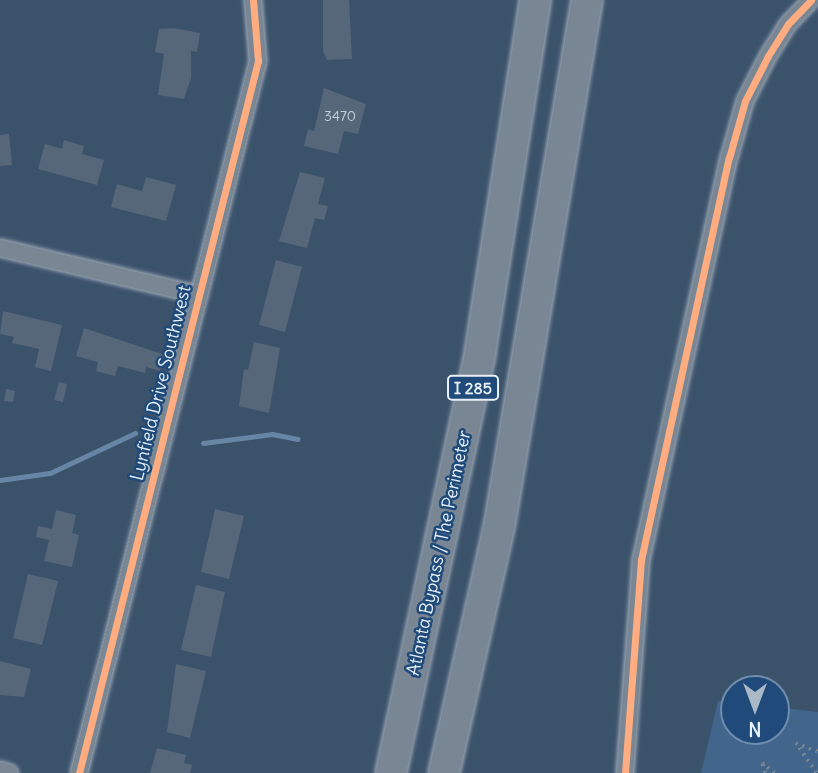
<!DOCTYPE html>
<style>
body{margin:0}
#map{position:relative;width:818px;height:773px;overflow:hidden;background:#3b526b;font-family:Delius,sans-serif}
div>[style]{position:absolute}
.green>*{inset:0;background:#42658c}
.stream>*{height:5px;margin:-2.5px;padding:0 2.5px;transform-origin:2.5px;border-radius:2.5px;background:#6785a4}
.building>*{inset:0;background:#57677a}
.path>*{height:3.5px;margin-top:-1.75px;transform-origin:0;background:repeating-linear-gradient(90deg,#788491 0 2px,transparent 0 7px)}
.roads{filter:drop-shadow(0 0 2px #9da9b6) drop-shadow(0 0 2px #9da9b6)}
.street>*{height:16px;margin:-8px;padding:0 8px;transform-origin:8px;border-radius:8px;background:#798694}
.highway>*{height:30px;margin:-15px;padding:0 15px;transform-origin:15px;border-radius:15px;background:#798694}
.cycleway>*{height:7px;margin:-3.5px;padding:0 3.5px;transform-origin:3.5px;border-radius:3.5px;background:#ffac80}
span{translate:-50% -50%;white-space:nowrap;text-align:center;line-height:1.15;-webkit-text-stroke:5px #1f4a7a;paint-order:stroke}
.number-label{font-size:14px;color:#c4ced8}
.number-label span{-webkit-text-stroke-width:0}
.shield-label span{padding:2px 5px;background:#1f4a7a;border:2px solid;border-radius:5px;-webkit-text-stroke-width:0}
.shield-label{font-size:16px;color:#e8f1f8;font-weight:700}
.street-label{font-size:18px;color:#e8f1f8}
.north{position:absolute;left:720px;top:675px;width:70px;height:70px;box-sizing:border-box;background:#1f4a7a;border:2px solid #6f8dac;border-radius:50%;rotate:180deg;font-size:19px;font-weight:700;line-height:28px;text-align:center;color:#e8f1f8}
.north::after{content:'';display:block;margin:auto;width:24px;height:32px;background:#abb9c7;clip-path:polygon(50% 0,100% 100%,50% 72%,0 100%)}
</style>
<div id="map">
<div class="green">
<div style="clip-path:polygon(718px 701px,734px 702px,734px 731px,776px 731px,776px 707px,818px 712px,818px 773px,701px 773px)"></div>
</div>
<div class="stream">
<div style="left:203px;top:443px;width:70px;rotate:-7.4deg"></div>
<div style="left:272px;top:434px;width:26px;rotate:11deg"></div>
<div style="left:0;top:480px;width:50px;rotate:-8deg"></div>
<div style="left:50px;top:473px;width:94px;rotate:-25.2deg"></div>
</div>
<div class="building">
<div style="clip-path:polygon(323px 0,349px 0,352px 59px,327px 60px,323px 51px)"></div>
<div style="clip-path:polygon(174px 28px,200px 33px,197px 52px,191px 51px,191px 78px,184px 99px,158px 95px,164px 54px,155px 52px,159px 29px)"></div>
<div style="clip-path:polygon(324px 88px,366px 104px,358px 134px,344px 131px,338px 154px,304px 146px,308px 129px,314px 131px)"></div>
<div style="clip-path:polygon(9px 134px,12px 165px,0 166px,0 135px)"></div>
<div style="clip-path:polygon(64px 140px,84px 146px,82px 154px,104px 160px,97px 185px,38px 169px,45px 144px,62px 149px)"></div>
<div style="clip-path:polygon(300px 172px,325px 178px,318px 204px,328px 206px,324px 220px,315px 218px,307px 248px,279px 241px)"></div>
<div style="clip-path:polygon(146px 177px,176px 185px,166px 221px,111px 207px,117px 184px,142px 191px)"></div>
<div style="clip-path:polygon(276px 260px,302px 267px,285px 332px,259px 325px)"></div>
<div style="clip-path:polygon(3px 311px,62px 325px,51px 371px,35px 367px,39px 349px,12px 343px,14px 337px,0 334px)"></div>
<div style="clip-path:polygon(84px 328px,165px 355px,160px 371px,146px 367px,145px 373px,118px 366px,115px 376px,96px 371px,98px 362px,76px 356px)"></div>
<div style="clip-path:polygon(254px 342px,280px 348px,269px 413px,239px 406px,244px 369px,248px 370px)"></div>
<div style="clip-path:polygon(59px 382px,67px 384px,63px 402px,54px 400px)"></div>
<div style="clip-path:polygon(6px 389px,15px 391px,13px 402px,4px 401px)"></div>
<div style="clip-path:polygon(215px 509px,244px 516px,229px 579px,201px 572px)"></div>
<div style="clip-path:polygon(56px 510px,76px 515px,72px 533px,79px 535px,72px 567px,44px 561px,49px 540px,36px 537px,38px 526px,52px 529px)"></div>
<div style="clip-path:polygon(28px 574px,58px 581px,42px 645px,13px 638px)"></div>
<div style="clip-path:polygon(196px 585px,225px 592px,211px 657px,181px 650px)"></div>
<div style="clip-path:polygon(0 661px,31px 669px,24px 697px,0 695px)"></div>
<div style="clip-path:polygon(176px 664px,206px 671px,190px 738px,167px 732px)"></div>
<div style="clip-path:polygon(157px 748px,186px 755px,184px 763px,192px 765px,190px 773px,150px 773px)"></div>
</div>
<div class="path">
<div style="left:765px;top:773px;width:10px;rotate:-107deg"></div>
<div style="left:762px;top:763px;width:16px;rotate:38deg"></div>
<div style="left:816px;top:773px;width:36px;rotate:-124deg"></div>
<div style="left:796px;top:743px;width:24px;rotate:22deg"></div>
</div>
<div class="roads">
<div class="street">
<div style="left:0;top:248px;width:204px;rotate:13.3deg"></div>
<div style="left:0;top:770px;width:10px;rotate:17deg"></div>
<div style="left:79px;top:773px;width:734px;rotate:-75.89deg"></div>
<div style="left:258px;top:61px;width:61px;rotate:-94.7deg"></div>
<div style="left:625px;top:773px;width:214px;rotate:-85.7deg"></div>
<div style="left:641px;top:560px;width:412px;rotate:-77.7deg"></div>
<div style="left:729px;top:158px;width:59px;rotate:-74.3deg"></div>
<div style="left:745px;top:101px;width:51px;rotate:-62.9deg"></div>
<div style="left:768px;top:56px;width:38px;rotate:-58deg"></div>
<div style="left:788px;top:24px;width:33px;rotate:-46deg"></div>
</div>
<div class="highway">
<div style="left:391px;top:773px;width:429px;rotate:-78deg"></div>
<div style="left:480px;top:353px;width:357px;rotate:-81.1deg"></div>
<div style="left:444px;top:773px;width:257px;rotate:-77.4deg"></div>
<div style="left:500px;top:522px;width:529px;rotate:-80.54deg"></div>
</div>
</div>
<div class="cycleway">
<div style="left:79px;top:773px;width:734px;rotate:-75.89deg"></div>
<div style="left:258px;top:61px;width:61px;rotate:-94.7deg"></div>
<div style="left:625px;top:773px;width:214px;rotate:-85.7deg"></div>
<div style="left:641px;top:560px;width:412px;rotate:-77.7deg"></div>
<div style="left:729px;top:158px;width:59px;rotate:-74.3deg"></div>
<div style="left:745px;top:101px;width:51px;rotate:-62.9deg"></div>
<div style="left:768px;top:56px;width:38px;rotate:-58deg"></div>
<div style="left:788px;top:24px;width:33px;rotate:-46deg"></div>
</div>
<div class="number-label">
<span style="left:340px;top:116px">3470</span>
</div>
<div class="shield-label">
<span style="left:473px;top:388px">I 285</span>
</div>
<div class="street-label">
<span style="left:161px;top:383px;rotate:-76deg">Lynfield Drive Southwest</span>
<span style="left:439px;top:553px;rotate:-78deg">Atlanta Bypass / The Perimeter</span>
</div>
<div class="north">N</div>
</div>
